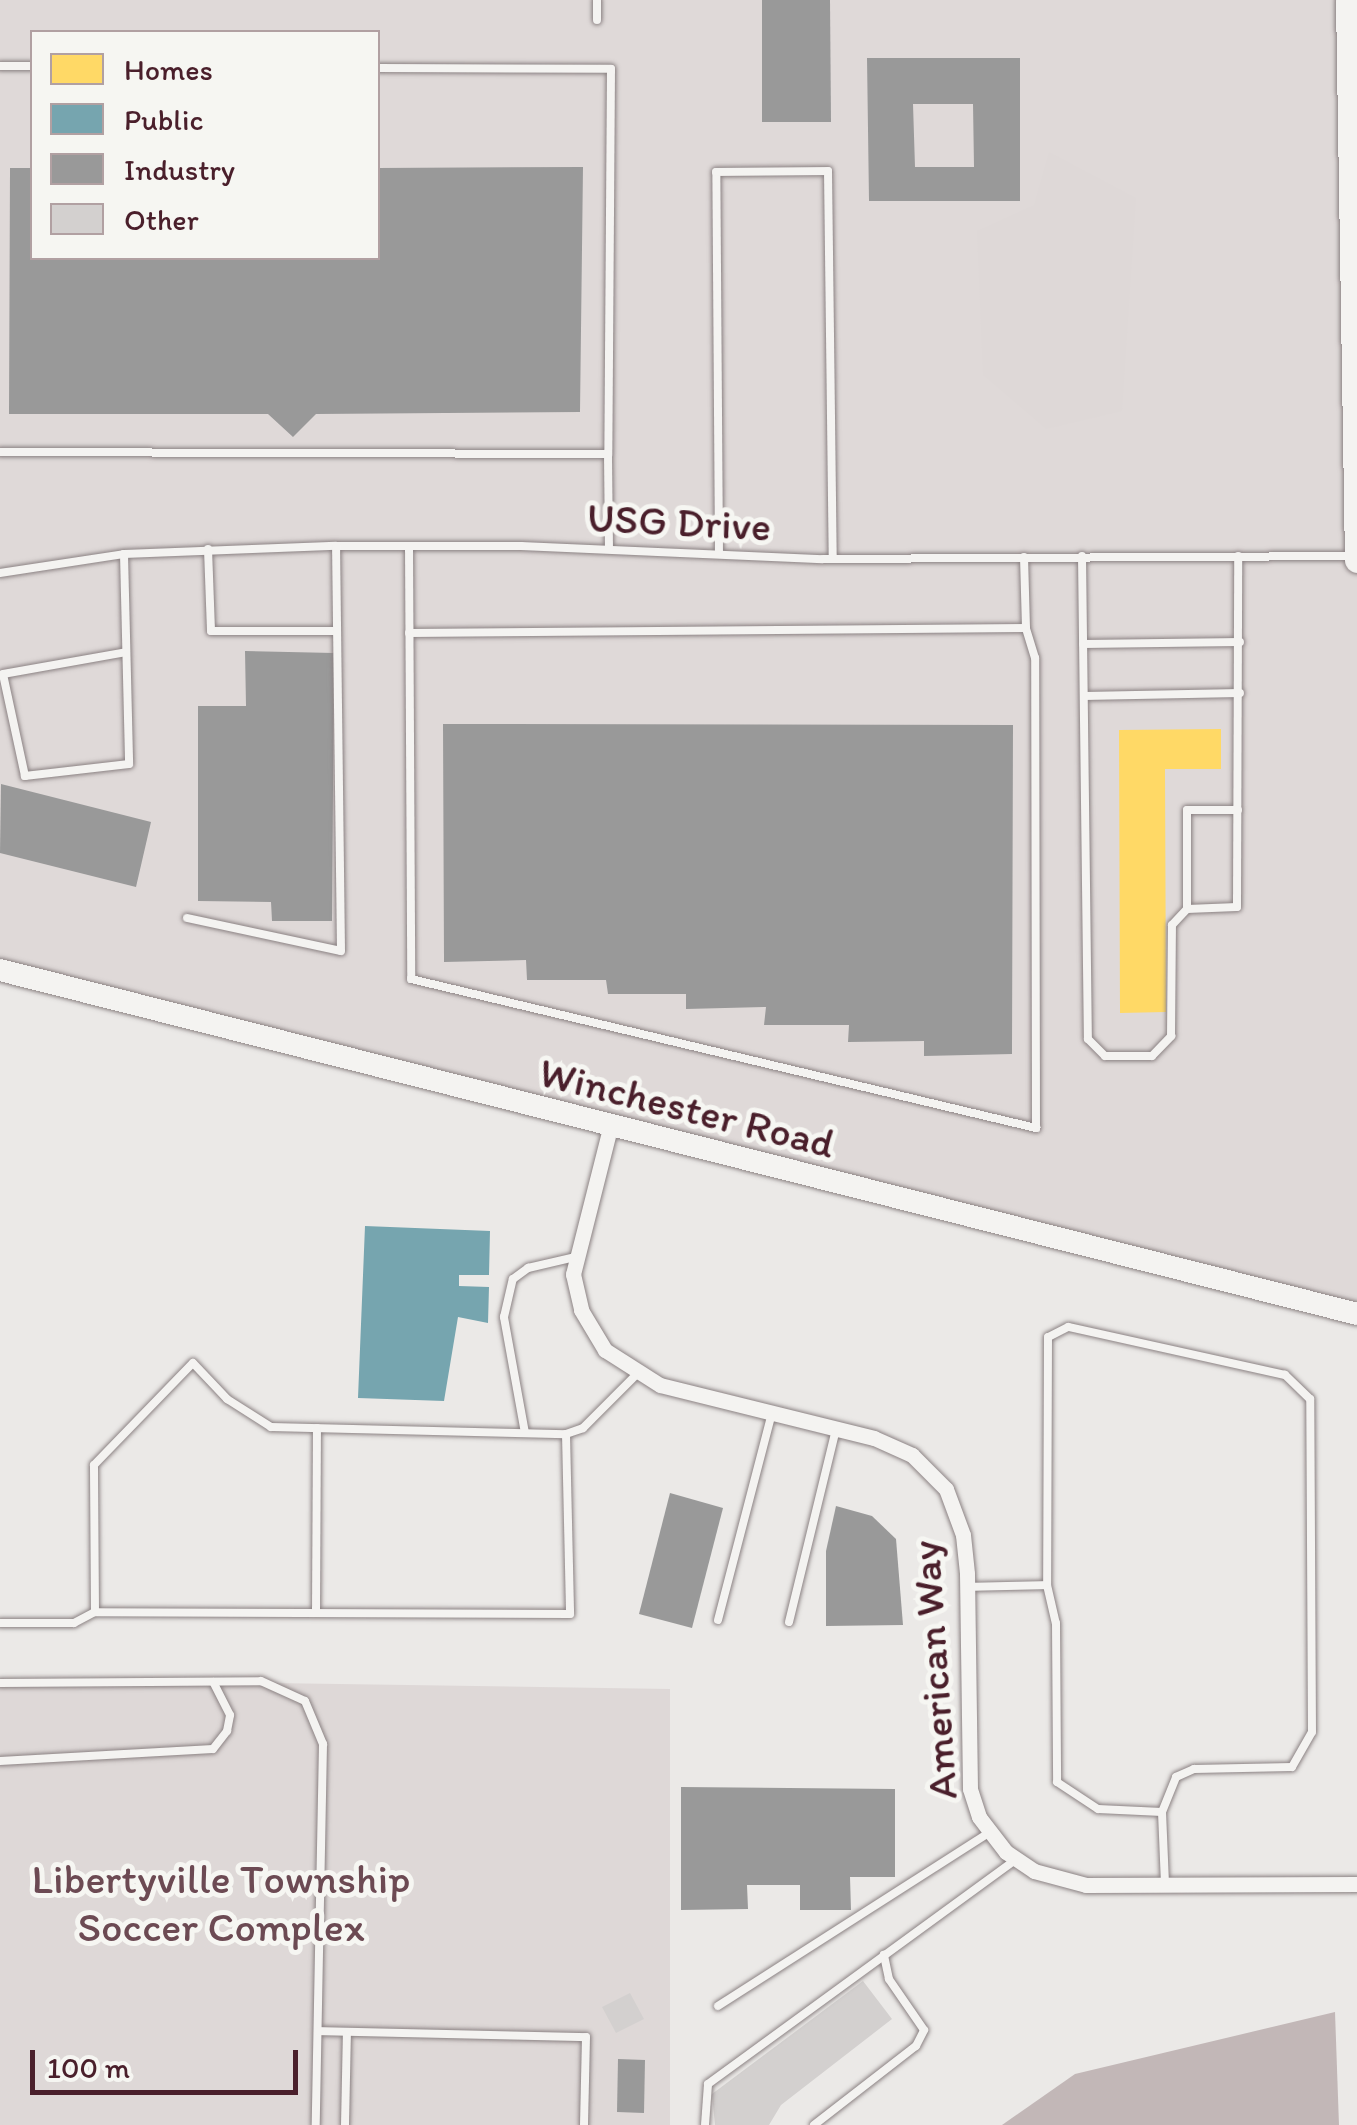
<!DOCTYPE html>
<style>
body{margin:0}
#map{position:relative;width:1357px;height:2125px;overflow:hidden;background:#ebe9e7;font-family:Itim,sans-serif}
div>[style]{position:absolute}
.built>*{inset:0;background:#dfd9d8}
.green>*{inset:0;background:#ded8d7}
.water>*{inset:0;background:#c2b7b7}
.homes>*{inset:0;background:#ffd966}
.public>*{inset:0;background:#76a5af}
.industry>*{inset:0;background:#999}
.building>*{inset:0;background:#d3d0cf}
.roads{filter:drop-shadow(0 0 2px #8b8283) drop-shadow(0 0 2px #8b8283)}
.service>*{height:8px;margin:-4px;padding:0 4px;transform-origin:4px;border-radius:4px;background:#f4f3f1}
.minor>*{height:15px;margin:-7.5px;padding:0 7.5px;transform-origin:7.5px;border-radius:7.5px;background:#f4f3f1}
.secondary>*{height:22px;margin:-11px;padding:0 11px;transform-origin:11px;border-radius:11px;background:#f4f3f1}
.primary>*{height:25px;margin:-12.5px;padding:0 12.5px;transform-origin:12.5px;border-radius:12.5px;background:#f4f3f1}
span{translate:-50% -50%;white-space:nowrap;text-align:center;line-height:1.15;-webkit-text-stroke:10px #f6f6f2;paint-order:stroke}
.street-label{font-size:42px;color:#4a1f2b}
.park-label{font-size:42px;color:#6c4a53}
.legend{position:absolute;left:30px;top:30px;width:350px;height:230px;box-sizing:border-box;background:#f6f6f2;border:2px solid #b1a0a2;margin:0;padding:12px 18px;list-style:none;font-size:30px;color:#4a1f2b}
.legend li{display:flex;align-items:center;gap:20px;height:50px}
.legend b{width:50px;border:2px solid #b1a0a2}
.scale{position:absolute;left:30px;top:2050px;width:268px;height:45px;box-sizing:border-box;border:5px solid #4a1f2b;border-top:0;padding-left:12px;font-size:30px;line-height:35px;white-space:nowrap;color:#4a1f2b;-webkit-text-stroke:8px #f6f6f2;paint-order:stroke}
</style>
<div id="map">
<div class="built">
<div style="clip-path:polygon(evenodd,0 0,1357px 0,1357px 1308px,0 970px,0 0,32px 32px,378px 32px,378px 258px,32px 258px,32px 32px)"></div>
</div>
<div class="green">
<div style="clip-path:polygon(1049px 152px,1136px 198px,1122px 411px,1046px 429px,983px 375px,977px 231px,1034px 205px)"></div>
<div style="clip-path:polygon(0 1679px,670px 1689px,670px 2125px,0 2125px)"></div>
</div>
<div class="water">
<div style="clip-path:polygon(1335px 2012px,1339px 2125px,1002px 2125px,1075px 2074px)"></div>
</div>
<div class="homes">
<div style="clip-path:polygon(1221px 729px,1221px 769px,1165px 769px,1166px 1012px,1120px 1013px,1119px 730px)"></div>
</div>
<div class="public">
<div style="clip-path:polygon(365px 1226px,490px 1231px,489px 1275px,459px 1275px,459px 1286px,489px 1287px,488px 1323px,458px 1317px,444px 1401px,358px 1398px)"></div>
</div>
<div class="industry">
<div style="clip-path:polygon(762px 0,830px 0,831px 122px,762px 122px)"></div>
<div style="clip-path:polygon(evenodd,867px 58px,1020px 58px,1020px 201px,869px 201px,867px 58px,913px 104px,973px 104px,974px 167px,915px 167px,913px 104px)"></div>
<div style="clip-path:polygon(583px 167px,580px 412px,316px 414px,293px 437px,268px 414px,9px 414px,10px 168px,32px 168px,32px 258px,378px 258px,378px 168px)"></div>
<div style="clip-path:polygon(245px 651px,334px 653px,332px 921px,272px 921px,271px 902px,198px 901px,198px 706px,246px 706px)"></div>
<div style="clip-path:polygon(443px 724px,1013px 725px,1012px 1054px,924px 1056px,924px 1041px,848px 1042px,849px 1025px,764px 1025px,766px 1007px,686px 1009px,686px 994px,608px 994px,606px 980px,527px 980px,526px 960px,444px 962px)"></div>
<div style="clip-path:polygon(1px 784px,151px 822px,136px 887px,0 853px)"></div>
<div style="clip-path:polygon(670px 1493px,723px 1508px,692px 1628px,639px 1614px)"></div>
<div style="clip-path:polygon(836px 1506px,872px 1516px,896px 1539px,903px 1625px,826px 1626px,826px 1551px)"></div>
<div style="clip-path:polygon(681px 1787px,895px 1789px,895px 1877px,850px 1877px,851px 1910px,800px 1910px,800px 1885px,747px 1885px,748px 1909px,681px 1910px)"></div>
<div style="clip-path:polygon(618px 2059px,645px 2060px,644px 2113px,617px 2112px)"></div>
</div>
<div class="building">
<div style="clip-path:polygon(863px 1981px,892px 2019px,781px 2105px,769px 2125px,715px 2125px,712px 2094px)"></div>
<div style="clip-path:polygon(630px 1993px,644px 2019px,616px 2033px,602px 2007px)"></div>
</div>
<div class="roads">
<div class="service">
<div style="left:597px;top:0;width:20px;rotate:90deg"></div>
<div style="left:0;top:66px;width:32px"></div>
<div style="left:378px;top:68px;width:233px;rotate:0.2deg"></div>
<div style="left:611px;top:69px;width:385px;rotate:90.4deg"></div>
<div style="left:0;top:452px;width:608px;rotate:0.19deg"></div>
<div style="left:608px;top:454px;width:94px;rotate:89.4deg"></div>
<div style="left:409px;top:546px;width:433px;rotate:89.7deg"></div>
<div style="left:411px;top:979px;width:643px;rotate:13.41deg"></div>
<div style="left:1036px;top:1128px;width:470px;rotate:-90.1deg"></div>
<div style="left:1035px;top:658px;width:31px;rotate:-107deg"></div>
<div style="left:1026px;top:628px;width:71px;rotate:-91.6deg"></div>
<div style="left:208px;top:549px;width:82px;rotate:87.9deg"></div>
<div style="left:211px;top:631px;width:126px"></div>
<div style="left:124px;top:554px;width:210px;rotate:88.6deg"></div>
<div style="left:129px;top:764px;width:105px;rotate:173.4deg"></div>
<div style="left:25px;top:776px;width:104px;rotate:-102.2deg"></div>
<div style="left:3px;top:674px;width:125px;rotate:-10.1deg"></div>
<div style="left:719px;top:554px;width:382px;rotate:-90.4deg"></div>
<div style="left:716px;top:172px;width:112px;rotate:-0.5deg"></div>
<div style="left:828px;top:171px;width:388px;rotate:89.3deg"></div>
<div style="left:1082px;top:556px;width:483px;rotate:89.3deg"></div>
<div style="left:1088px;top:1039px;width:24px;rotate:45deg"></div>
<div style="left:1105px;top:1056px;width:47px"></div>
<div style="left:1152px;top:1056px;width:28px;rotate:-46deg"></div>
<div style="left:1171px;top:1036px;width:111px;rotate:-89.5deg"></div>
<div style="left:1172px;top:925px;width:22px;rotate:-47deg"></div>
<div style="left:1187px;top:909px;width:50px;rotate:-2.3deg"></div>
<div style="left:1237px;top:907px;width:351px;rotate:-89.8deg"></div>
<div style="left:0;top:573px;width:125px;rotate:-8.7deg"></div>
<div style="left:124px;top:554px;width:212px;rotate:-2.2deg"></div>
<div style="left:336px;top:546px;width:185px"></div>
<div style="left:521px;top:546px;width:302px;rotate:2.5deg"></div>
<div style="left:823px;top:559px;width:530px;rotate:-0.32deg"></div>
<div style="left:409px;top:633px;width:617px;rotate:-0.46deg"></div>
<div style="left:1083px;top:644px;width:157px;rotate:-0.7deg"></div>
<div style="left:1084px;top:696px;width:156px;rotate:-1.1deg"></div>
<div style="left:1187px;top:909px;width:99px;rotate:-90deg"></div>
<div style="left:1187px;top:810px;width:51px"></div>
<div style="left:187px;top:918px;width:157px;rotate:12.1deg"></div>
<div style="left:341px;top:951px;width:405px;rotate:-90.7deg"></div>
<div style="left:525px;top:1433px;width:118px;rotate:-100.3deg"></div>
<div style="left:504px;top:1317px;width:39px;rotate:-77deg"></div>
<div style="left:513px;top:1279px;width:19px;rotate:-36deg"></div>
<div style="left:528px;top:1268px;width:48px;rotate:-13.2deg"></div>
<div style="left:566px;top:1434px;width:180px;rotate:88.7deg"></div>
<div style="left:570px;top:1614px;width:475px;rotate:-179.8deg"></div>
<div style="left:95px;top:1612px;width:147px;rotate:-90.4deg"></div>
<div style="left:94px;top:1465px;width:142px;rotate:-45.9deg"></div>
<div style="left:193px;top:1363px;width:50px;rotate:46.6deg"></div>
<div style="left:227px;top:1399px;width:52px;rotate:32.5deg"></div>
<div style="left:271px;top:1427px;width:295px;rotate:1.4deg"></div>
<div style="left:566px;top:1434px;width:18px;rotate:-19deg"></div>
<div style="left:583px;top:1428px;width:76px;rotate:-45deg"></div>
<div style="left:967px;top:1587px;width:80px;rotate:-1.4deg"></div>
<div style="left:316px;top:1613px;width:185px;rotate:-89.7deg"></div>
<div style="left:718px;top:1620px;width:214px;rotate:-75.4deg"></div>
<div style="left:789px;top:1622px;width:199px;rotate:-76.3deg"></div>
<div style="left:0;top:1623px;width:74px"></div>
<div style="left:74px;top:1623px;width:24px;rotate:-28deg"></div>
<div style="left:0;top:1683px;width:261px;rotate:-0.4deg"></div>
<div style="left:261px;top:1681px;width:48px;rotate:24.4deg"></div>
<div style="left:305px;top:1701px;width:47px;rotate:67.3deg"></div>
<div style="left:323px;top:1744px;width:381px;rotate:91.1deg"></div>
<div style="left:0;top:1761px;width:213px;rotate:-3.2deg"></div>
<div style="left:213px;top:1749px;width:23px;rotate:-52deg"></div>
<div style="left:227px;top:1731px;width:16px;rotate:-79deg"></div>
<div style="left:230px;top:1715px;width:37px;rotate:-117deg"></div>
<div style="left:1162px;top:1812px;width:38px;rotate:-68deg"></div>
<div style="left:1176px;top:1777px;width:20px;rotate:-24deg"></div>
<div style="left:1194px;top:1769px;width:98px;rotate:-1.2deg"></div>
<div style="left:1292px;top:1767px;width:40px;rotate:-60.3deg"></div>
<div style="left:1312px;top:1732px;width:333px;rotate:-90.3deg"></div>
<div style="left:1310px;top:1399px;width:35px;rotate:-136deg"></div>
<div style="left:1285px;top:1375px;width:222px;rotate:-167.5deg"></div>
<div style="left:1068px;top:1327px;width:22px;rotate:153deg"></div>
<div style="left:1048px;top:1337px;width:248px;rotate:90.2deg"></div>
<div style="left:1047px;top:1585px;width:39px;rotate:77deg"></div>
<div style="left:1056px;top:1623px;width:159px;rotate:89.6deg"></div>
<div style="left:1057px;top:1782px;width:49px;rotate:33.4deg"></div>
<div style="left:1098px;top:1809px;width:64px;rotate:2.7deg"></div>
<div style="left:1162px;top:1812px;width:73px;rotate:87.6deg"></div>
<div style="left:718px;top:2006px;width:322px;rotate:-32.6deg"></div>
<div style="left:318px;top:2031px;width:268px;rotate:1.3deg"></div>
<div style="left:586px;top:2037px;width:88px;rotate:91.3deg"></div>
<div style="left:345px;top:2125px;width:93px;rotate:-88.8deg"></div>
<div style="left:705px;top:2125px;width:41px;rotate:-85.8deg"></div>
<div style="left:708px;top:2084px;width:381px;rotate:-36.1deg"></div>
<div style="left:814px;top:2125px;width:129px;rotate:-37.8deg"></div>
<div style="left:916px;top:2046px;width:18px;rotate:-63deg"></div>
<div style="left:924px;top:2030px;width:62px;rotate:-124.5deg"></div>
<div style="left:889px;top:1979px;width:25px;rotate:-102deg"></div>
</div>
<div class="minor">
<div style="left:610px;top:1128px;width:151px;rotate:104.2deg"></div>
<div style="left:573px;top:1274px;width:37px;rotate:77deg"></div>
<div style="left:581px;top:1310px;width:47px;rotate:59deg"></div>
<div style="left:605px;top:1350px;width:65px;rotate:32.5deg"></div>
<div style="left:660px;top:1385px;width:220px;rotate:13.9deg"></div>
<div style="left:874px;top:1438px;width:42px;rotate:24.1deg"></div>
<div style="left:912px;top:1455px;width:48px;rotate:45deg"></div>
<div style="left:946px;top:1489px;width:49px;rotate:69.7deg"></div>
<div style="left:963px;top:1535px;width:39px;rotate:84deg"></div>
<div style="left:967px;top:1574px;width:215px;rotate:89.2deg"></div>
<div style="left:970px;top:1789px;width:29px;rotate:72deg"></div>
<div style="left:979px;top:1817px;width:44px;rotate:52.4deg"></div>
<div style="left:1006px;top:1852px;width:34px;rotate:34deg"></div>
<div style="left:1034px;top:1871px;width:54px;rotate:15.1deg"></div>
<div style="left:1086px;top:1885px;width:271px;rotate:-0.2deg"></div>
</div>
<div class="secondary">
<div style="left:0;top:970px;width:1400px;rotate:14.22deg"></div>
</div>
<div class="primary">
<div style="left:1348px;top:0;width:560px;rotate:89.08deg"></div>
</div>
</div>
<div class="street-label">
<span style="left:679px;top:522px;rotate:3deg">USG Drive</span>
<span style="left:687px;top:1108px;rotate:14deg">Winchester Road</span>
<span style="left:934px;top:1670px;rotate:-94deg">American Way</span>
</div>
<div class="park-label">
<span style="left:221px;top:1903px">Libertyville Township<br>Soccer Complex</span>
</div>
<ul class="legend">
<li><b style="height:28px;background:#ffd966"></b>Homes</li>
<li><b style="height:28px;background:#76a5af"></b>Public</li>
<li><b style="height:28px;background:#999"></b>Industry</li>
<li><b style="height:28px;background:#d3d0cf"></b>Other</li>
</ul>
<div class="scale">100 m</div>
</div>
